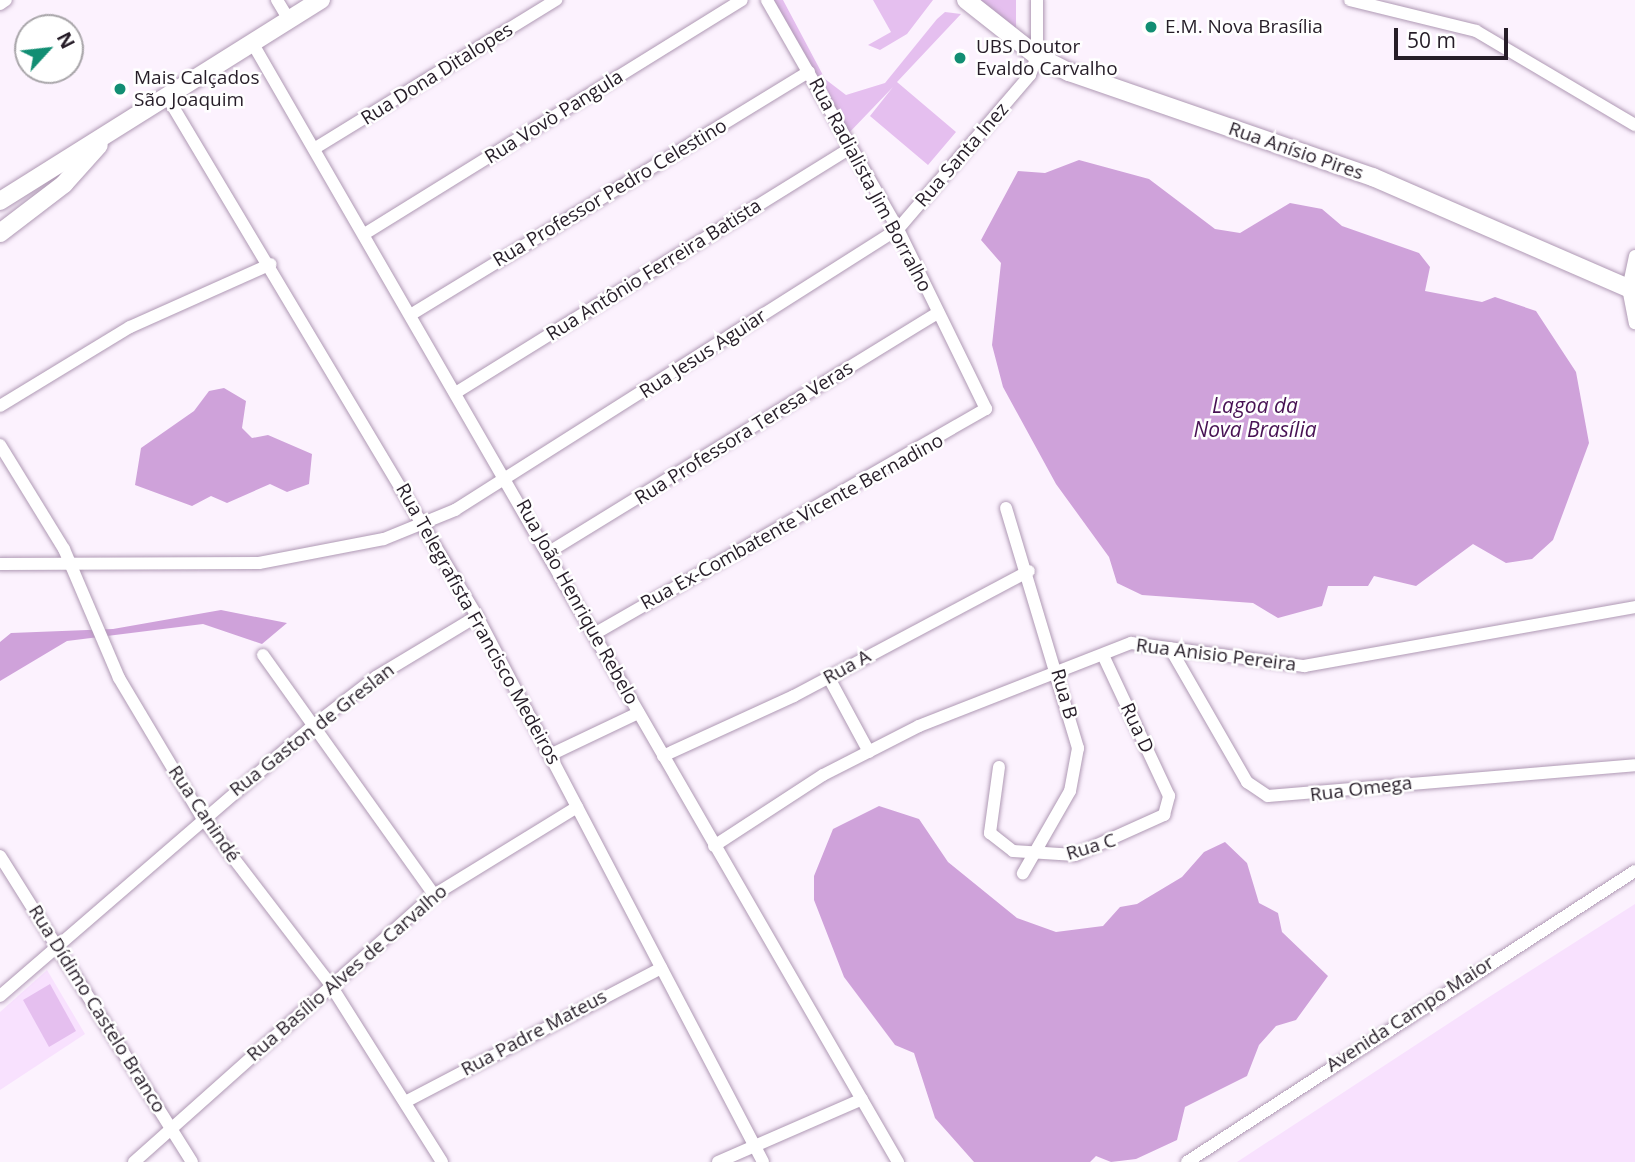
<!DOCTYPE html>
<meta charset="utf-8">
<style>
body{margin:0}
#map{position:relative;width:1635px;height:1162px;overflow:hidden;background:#fcf2fe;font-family:"Open Sans",sans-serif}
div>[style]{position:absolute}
.built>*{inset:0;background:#f8e1fe}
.green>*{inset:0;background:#e5bfef}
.water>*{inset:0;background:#cfa2da}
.roads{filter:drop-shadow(0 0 2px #af99b4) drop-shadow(0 0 2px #af99b4)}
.street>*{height:12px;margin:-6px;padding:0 6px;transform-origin:6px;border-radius:6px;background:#fff}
.secondary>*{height:18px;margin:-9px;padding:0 9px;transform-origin:9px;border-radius:9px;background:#fff}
.dots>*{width:19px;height:19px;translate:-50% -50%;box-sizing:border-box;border:4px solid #fff;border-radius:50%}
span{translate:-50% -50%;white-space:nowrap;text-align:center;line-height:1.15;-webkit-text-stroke:5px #fff;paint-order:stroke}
.poi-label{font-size:19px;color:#261d28}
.left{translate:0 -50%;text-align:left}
.street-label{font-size:19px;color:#261d28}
.water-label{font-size:21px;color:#481254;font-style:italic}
.north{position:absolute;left:14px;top:14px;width:70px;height:70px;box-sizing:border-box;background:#fff;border:2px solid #a8a5a9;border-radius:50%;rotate:63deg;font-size:19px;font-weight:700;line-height:28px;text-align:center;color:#261d28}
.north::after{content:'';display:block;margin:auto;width:24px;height:32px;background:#128e73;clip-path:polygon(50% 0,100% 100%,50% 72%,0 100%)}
.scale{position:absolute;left:1394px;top:28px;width:114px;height:32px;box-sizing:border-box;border:4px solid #261d28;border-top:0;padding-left:9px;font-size:21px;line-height:24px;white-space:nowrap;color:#261d28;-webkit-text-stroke:5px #fff;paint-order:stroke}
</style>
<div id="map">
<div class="built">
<div style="clip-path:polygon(1635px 904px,1635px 1162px,1237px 1162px,1489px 997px)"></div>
<div style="clip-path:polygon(47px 970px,85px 1034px,0 1090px,0 1012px)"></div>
</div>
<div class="green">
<div style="clip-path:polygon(769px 0,783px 0,825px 79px,846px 95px,885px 83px,937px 19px,945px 12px,961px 14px,897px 82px,956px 132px,928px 165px,870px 116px,893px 87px,846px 136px)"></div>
<div style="clip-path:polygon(873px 0,933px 0,907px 34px,880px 50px,868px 45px,891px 32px)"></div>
<div style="clip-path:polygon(977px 0,1016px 0,1016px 32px)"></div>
<div style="clip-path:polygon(50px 984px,76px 1031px,49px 1047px,23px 1000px)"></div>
</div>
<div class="water">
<div style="clip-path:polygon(1079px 160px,1149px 179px,1215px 229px,1240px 233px,1290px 203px,1322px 209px,1342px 226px,1419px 253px,1430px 267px,1425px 291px,1482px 302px,1495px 297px,1536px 311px,1576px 372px,1589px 443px,1553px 540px,1532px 559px,1506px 563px,1473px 544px,1416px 586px,1374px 576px,1368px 586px,1328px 586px,1322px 606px,1278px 618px,1253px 603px,1142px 595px,1117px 583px,1109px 557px,1056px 484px,1003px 387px,992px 345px,1001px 263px,981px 240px,1018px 171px,1045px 173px)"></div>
<div style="clip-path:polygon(224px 388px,246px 401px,242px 428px,252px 438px,268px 435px,312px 454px,309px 484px,287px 492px,270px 484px,227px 503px,211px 496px,192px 506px,135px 485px,141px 448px,194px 411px,209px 391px)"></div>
<div style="clip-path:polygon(221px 610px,287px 623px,262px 644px,203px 624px,67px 641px,0 681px,0 642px,11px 633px,113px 629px)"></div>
<div style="clip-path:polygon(879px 806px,919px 819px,948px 862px,1017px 918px,1056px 932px,1103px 926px,1120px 907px,1137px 904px,1182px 877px,1204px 852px,1225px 842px,1247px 863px,1259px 903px,1278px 913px,1282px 932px,1328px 976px,1296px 1020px,1276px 1026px,1259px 1045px,1247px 1076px,1185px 1107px,1177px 1140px,1136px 1159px,1111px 1162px,1096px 1156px,1090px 1162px,974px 1162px,935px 1118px,914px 1053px,895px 1045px,844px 977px,814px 900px,814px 876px,833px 829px)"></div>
</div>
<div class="roads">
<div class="street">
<div style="left:277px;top:0;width:23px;rotate:59deg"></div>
<div style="left:1350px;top:0;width:130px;rotate:13.8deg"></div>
<div style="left:1476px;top:31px;width:185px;rotate:30.6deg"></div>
<div style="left:0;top:4px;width:7px;rotate:-34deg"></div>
<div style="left:253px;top:44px;width:1291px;rotate:60.02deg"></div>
<div style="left:169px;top:100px;width:601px;rotate:59.17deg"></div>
<div style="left:477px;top:616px;width:616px;rotate:62.35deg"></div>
<div style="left:317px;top:147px;width:281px;rotate:-31.6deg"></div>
<div style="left:366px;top:233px;width:442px;rotate:-31.8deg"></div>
<div style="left:1635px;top:256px;width:33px;rotate:102deg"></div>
<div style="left:1628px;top:288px;width:36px;rotate:79deg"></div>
<div style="left:412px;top:314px;width:465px;rotate:-31.4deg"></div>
<div style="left:457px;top:392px;width:463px;rotate:-31.8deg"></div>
<div style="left:0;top:406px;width:152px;rotate:-31.3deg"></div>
<div style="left:130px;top:327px;width:154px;rotate:-24.1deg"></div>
<div style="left:0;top:445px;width:122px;rotate:58.4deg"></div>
<div style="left:64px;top:549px;width:140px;rotate:66.9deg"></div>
<div style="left:119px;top:678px;width:162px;rotate:59.2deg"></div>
<div style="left:202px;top:817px;width:210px;rotate:52.5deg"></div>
<div style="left:330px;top:984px;width:210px;rotate:57.8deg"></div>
<div style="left:1006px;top:508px;width:251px;rotate:73.3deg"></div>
<div style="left:1078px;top:748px;width:44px;rotate:100.5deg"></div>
<div style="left:1070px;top:791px;width:95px;rotate:119.8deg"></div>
<div style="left:549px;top:552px;width:457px;rotate:-31.6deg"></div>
<div style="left:0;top:564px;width:259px;rotate:-0.2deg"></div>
<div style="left:259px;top:563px;width:127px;rotate:-10.9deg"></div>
<div style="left:384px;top:539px;width:77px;rotate:-22.2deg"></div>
<div style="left:455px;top:510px;width:525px;rotate:-32.39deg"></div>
<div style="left:898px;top:229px;width:203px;rotate:-49.4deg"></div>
<div style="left:1030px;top:75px;width:20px;rotate:-70deg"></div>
<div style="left:1037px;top:56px;width:56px;rotate:-90deg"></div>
<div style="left:596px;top:633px;width:450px;rotate:-29.9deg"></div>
<div style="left:986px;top:409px;width:200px;rotate:-116.1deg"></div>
<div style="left:898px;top:229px;width:264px;rotate:-119.8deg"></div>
<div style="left:1170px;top:648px;width:155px;rotate:60.1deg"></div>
<div style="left:1247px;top:782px;width:25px;rotate:34deg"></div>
<div style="left:1268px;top:796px;width:368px;rotate:-4.8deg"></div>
<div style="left:263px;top:655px;width:295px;rotate:54.5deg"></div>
<div style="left:829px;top:678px;width:84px;rotate:61.6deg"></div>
<div style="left:550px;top:755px;width:98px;rotate:-25.5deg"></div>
<div style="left:663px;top:756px;width:144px;rotate:-24.6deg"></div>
<div style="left:794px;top:696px;width:266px;rotate:-28deg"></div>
<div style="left:999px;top:767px;width:67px;rotate:97.8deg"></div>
<div style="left:990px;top:833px;width:29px;rotate:38deg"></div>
<div style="left:1013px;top:851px;width:62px;rotate:3.7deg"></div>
<div style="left:1075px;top:855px;width:98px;rotate:-24.2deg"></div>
<div style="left:1164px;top:815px;width:20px;rotate:-75deg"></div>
<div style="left:1169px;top:796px;width:156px;rotate:-115.1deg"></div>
<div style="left:714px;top:846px;width:130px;rotate:-33.1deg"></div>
<div style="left:823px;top:775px;width:108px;rotate:-27deg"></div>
<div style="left:919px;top:726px;width:228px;rotate:-21.4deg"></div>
<div style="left:1131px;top:643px;width:175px;rotate:7.6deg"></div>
<div style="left:1304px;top:666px;width:336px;rotate:-10.1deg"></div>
<div style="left:0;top:856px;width:361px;rotate:57.9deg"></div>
<div style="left:0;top:996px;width:415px;rotate:-40.8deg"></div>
<div style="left:314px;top:725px;width:78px;rotate:-37.7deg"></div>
<div style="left:376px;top:677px;width:118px;rotate:-31.1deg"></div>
<div style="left:407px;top:1101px;width:287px;rotate:-27.6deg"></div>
<div style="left:134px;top:1162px;width:402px;rotate:-41.7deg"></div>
<div style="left:434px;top:895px;width:168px;rotate:-31.6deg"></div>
<div style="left:718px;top:1162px;width:157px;rotate:-23.6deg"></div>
<div style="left:1187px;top:1162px;width:534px;rotate:-33.01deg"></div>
</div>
<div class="secondary">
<div style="left:966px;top:0;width:90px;rotate:38.3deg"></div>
<div style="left:1037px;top:56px;width:36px;rotate:27deg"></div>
<div style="left:1069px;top:72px;width:322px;rotate:19.1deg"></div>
<div style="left:1373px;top:177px;width:286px;rotate:23.5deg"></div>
<div style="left:0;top:201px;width:379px;rotate:-32.1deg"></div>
<div style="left:0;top:233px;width:81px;rotate:-37.4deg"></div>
<div style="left:64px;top:184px;width:52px;rotate:-48.1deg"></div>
</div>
</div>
<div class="dots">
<div style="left:1151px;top:27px;background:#128e73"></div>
<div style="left:960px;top:58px;background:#128e73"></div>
<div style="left:120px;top:89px;background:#128e73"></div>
</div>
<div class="poi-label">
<span class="left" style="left:1165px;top:27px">E.M. Nova Brasília</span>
<span class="left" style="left:976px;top:58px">UBS Doutor<br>Evaldo Carvalho</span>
<span class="left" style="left:134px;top:89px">Mais Calçados<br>São Joaquim</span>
</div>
<div class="street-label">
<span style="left:437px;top:74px;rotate:-32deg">Rua Dona Ditalopes</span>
<span style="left:554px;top:117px;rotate:-32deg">Rua Vovò Pangula</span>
<span style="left:1296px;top:151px;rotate:19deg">Rua Anísio Pires</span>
<span style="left:962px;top:155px;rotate:-49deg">Rua Santa Inez</span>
<span style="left:870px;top:185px;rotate:62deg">Rua Radialista Jim Borralho</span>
<span style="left:610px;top:193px;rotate:-31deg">Rua Professor Pedro Celestino</span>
<span style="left:654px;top:270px;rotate:-32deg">Rua Antônio Ferreira Batista</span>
<span style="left:703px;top:354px;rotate:-33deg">Rua Jesus Aguiar</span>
<span style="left:744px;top:433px;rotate:-32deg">Rua Professora Teresa Veras</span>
<span style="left:792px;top:522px;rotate:-29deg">Rua Ex-Combatente Vicente Bernadino</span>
<span style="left:577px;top:602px;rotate:61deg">Rua João Henrique Rebelo</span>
<span style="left:478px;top:624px;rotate:61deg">Rua Telegrafista Francisco Medeiros</span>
<span style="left:1216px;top:655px;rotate:7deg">Rua Anisio Pereira</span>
<span style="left:847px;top:667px;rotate:-29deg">Rua A</span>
<span style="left:1064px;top:694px;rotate:74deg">Rua B</span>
<span style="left:1137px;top:728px;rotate:65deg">Rua D</span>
<span style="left:312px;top:730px;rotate:-38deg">Rua Gaston de Greslan</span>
<span style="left:1361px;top:789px;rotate:-7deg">Rua Omega</span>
<span style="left:204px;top:814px;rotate:56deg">Rua Canindé</span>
<span style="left:1091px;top:847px;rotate:-17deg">Rua C</span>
<span style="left:347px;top:973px;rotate:-41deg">Rua Basílio Alves de Carvalho</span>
<span style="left:97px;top:1009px;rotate:58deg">Rua Dídimo Castelo Branco</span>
<span style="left:1410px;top:1014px;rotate:-33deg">Avenida Campo Maior</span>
<span style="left:534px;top:1033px;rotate:-28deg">Rua Padre Mateus</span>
</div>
<div class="water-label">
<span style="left:1255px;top:417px">Lagoa da<br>Nova Brasília</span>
</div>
<div class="north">N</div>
<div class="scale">50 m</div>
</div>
